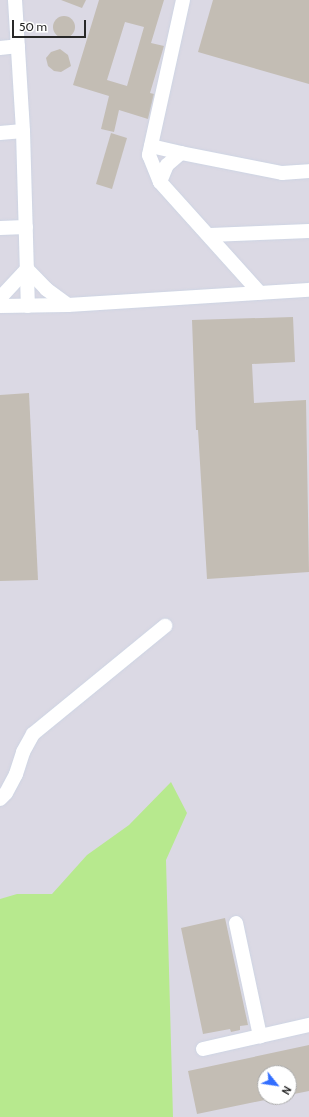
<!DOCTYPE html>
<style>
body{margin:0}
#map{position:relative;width:309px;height:1117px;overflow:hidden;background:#ece1d8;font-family:Cabin,sans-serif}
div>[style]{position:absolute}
.industrial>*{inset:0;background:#dbd9e4}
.green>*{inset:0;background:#b7e98e}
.building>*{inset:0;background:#c3bdb4}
.round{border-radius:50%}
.roads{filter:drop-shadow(0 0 1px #cdd4e3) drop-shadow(0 0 1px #cdd4e3)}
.minor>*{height:14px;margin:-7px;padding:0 7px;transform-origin:7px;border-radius:7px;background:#fff}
span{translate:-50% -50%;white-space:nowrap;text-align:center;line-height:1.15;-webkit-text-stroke:3.5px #fff;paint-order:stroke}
.north{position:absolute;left:257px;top:1065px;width:40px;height:40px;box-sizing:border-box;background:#fff;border:1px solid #a9a9a9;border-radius:50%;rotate:120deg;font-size:11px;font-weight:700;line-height:16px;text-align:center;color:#282828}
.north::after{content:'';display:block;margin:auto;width:14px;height:18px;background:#326eff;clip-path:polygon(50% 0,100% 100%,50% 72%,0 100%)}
.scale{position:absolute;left:12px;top:20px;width:74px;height:18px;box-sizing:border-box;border:2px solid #282828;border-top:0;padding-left:5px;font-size:12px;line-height:14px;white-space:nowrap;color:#282828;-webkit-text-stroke:3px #fff;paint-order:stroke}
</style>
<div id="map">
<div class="industrial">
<div style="clip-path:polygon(evenodd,0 0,309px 0,309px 1117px,0 1117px,0 0,265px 1073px,289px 1073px,289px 1097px,265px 1097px,265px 1073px)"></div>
</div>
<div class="green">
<div style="clip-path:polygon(171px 782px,187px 813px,166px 860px,173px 1117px,0 1117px,0 899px,17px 894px,52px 894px,87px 855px,129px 825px)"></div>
</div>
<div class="building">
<div style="clip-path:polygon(61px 0,86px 0,82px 8px)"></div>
<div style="clip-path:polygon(evenodd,99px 0,164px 0,151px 43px,164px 46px,150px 93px,154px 94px,148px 119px,119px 110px,114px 132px,101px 129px,109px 96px,73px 85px,99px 0,125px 22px,144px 27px,127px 86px,107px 80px,125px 22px)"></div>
<div style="clip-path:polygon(213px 0,309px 0,309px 84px,198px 52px)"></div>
<div class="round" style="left:53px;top:16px;width:22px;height:22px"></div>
<div style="clip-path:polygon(60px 49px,68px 55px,71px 66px,61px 72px,54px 71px,48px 66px,46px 58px,51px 52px)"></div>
<div style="clip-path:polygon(111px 133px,127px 138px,112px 189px,96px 184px)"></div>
<div style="clip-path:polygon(293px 317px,295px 362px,252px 364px,254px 403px,306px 400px,309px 572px,207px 579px,198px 430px,196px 430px,192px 320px)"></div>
<div style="clip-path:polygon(29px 393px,38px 580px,0 581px,0 395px)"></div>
<div style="clip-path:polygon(225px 918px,248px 1025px,240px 1026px,240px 1030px,231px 1032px,230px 1029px,203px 1034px,181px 928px)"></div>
<div style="clip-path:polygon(309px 1045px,309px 1091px,289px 1095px,289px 1073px,265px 1073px,265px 1100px,197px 1114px,188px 1071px)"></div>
</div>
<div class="roads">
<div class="minor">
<div style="left:15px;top:0;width:131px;rotate:86.5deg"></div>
<div style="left:23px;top:131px;width:175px;rotate:88.4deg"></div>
<div style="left:183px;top:0;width:159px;rotate:102.4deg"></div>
<div style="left:149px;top:155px;width:29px;rotate:68deg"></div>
<div style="left:160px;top:182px;width:149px;rotate:48deg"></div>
<div style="left:0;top:48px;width:18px;rotate:-6deg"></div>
<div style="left:0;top:133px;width:23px;rotate:-5deg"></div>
<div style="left:151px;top:146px;width:31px;rotate:13deg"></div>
<div style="left:160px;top:182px;width:18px;rotate:-68deg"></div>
<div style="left:167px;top:165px;width:18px;rotate:-41deg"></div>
<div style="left:181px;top:153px;width:103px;rotate:11.2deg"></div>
<div style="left:282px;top:173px;width:27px;rotate:-4deg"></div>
<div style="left:0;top:228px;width:26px;rotate:-2deg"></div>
<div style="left:210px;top:235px;width:99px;rotate:-2.3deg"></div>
<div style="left:0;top:298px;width:40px;rotate:-47deg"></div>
<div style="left:27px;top:269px;width:28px;rotate:46deg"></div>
<div style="left:46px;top:289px;width:27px;rotate:36deg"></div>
<div style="left:0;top:306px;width:68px;rotate:-0.8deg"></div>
<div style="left:68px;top:305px;width:241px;rotate:-3.6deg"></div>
<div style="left:0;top:799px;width:8px;rotate:-45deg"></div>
<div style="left:6px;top:793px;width:21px;rotate:-62deg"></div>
<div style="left:16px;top:774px;width:23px;rotate:-72deg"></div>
<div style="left:23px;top:752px;width:21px;rotate:-61deg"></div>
<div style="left:33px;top:734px;width:171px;rotate:-39.3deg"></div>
<div style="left:236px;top:923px;width:116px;rotate:78deg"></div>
<div style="left:203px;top:1049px;width:109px;rotate:-12.8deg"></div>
</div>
</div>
<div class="north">N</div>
<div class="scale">50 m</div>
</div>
